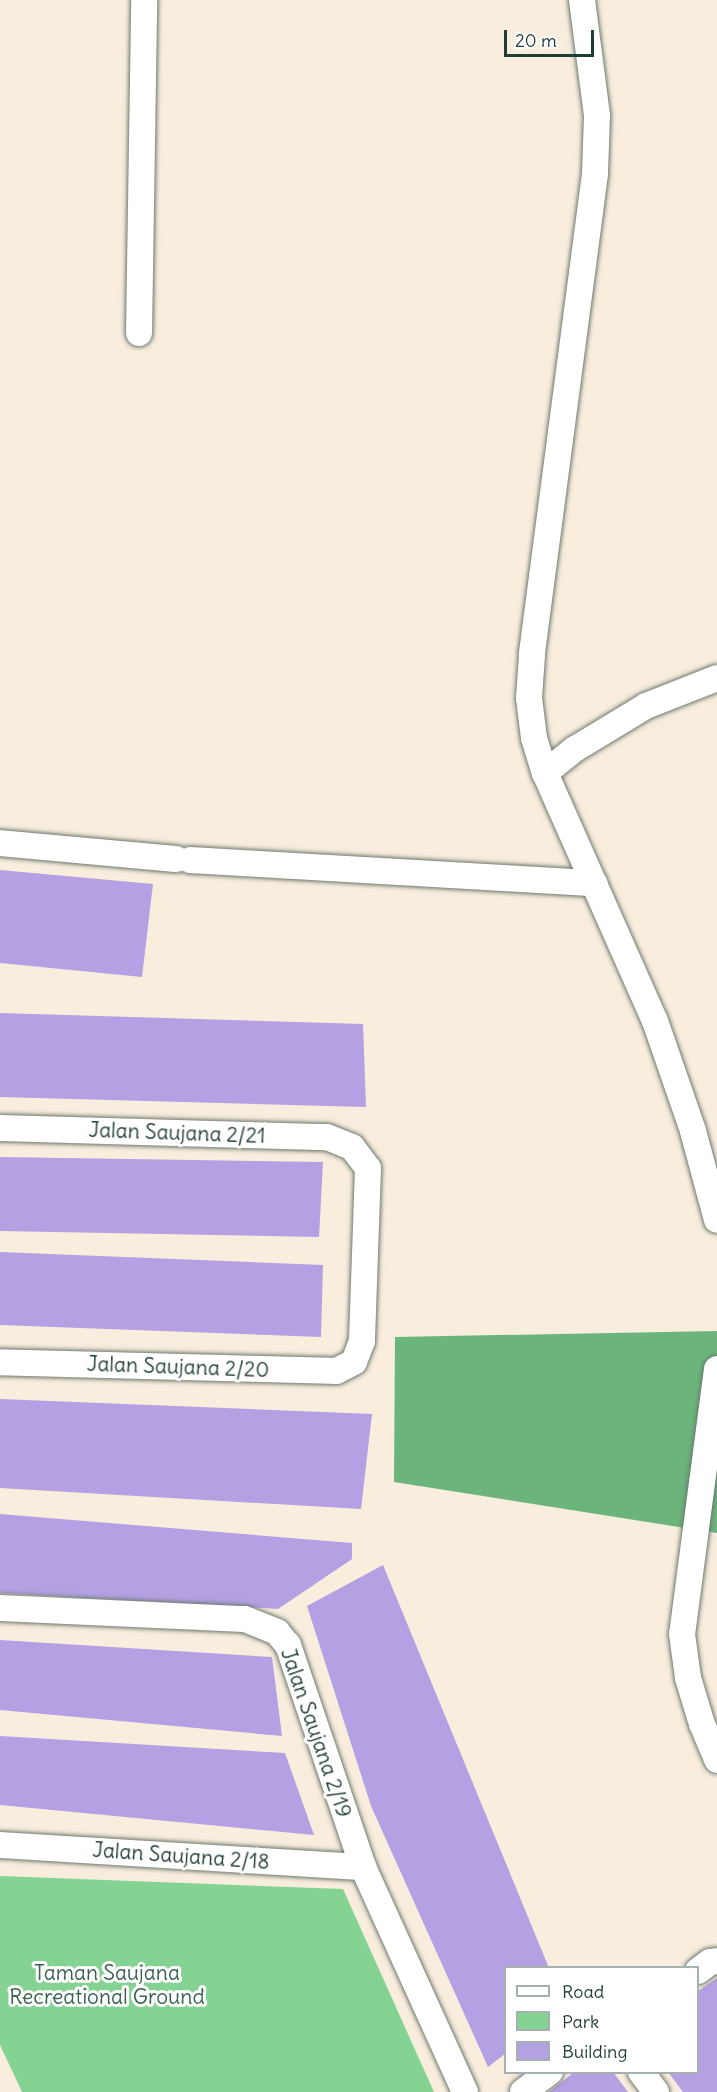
<!DOCTYPE html>
<style>
body{margin:0}
#map{position:relative;width:717px;height:2092px;overflow:hidden;background:#f9eddd;font-family:Delius,sans-serif}
div>[style]{position:absolute}
.green>*{inset:0;background:#84d392}
.forest>*{inset:0;background:#6bb57c}
.building>*{inset:0;background:#b4a1e3}
.roads{filter:drop-shadow(0 0 2px #6b7b6f) drop-shadow(0 0 2px #6b7b6f)}
.street>*{height:26px;margin:-13px;padding:0 13px;transform-origin:13px;border-radius:13px;background:#fff}
span{translate:-50% -50%;white-space:nowrap;text-align:center;line-height:1.15;-webkit-text-stroke:6px #fff;paint-order:stroke}
.street-label{font-size:21px;color:#1f3d34}
.park-label{font-size:21px;color:#38624c}
.legend{position:absolute;left:504px;top:1966px;width:195px;height:108px;box-sizing:border-box;background:#fff;border:2px solid #a5b1ae;margin:0;padding:8px 10px;list-style:none;font-size:18px;color:#1f3d34}
.legend li{display:flex;align-items:center;gap:12px;height:30px}
.legend b{width:30px;border:2px solid #a5b1ae}
.scale{position:absolute;left:504px;top:30px;width:90px;height:27px;box-sizing:border-box;border:3px solid #1f3d34;border-top:0;padding-left:8px;font-size:18px;line-height:21px;white-space:nowrap;color:#1f3d34;-webkit-text-stroke:4px #fff;paint-order:stroke}
</style>
<div id="map">
<div class="green">
<div style="clip-path:polygon(0 1876px,343px 1889px,434px 2092px,22px 2092px,0 2045px)"></div>
</div>
<div class="forest">
<div style="clip-path:polygon(717px 1331px,717px 1533px,394px 1482px,395px 1337px)"></div>
</div>
<div class="building">
<div style="clip-path:polygon(0 870px,153px 884px,142px 977px,0 963px)"></div>
<div style="clip-path:polygon(0 1013px,363px 1024px,366px 1107px,0 1097px)"></div>
<div style="clip-path:polygon(0 1157px,323px 1162px,319px 1237px,0 1231px)"></div>
<div style="clip-path:polygon(0 1252px,323px 1265px,321px 1337px,0 1325px)"></div>
<div style="clip-path:polygon(0 1399px,372px 1414px,361px 1509px,0 1488px)"></div>
<div style="clip-path:polygon(0 1514px,352px 1543px,352px 1559px,278px 1609px,0 1593px)"></div>
<div style="clip-path:polygon(383px 1565px,549px 1968px,506px 1968px,506px 2053px,488px 2067px,371px 1806px,307px 1606px)"></div>
<div style="clip-path:polygon(0 1640px,272px 1657px,282px 1736px,0 1710px)"></div>
<div style="clip-path:polygon(0 1736px,285px 1753px,314px 1835px,0 1805px)"></div>
<div style="clip-path:polygon(717px 1978px,717px 2092px,683px 2092px,668px 2072px,698px 2072px,698px 1991px)"></div>
<div style="clip-path:polygon(574px 2072px,613px 2072px,628px 2092px,549px 2092px)"></div>
</div>
<div class="roads">
<div class="street">
<div style="left:582px;top:0;width:117px;rotate:82.6deg"></div>
<div style="left:597px;top:116px;width:58px;rotate:92deg"></div>
<div style="left:595px;top:174px;width:485px;rotate:97.5deg"></div>
<div style="left:532px;top:655px;width:43px;rotate:94deg"></div>
<div style="left:529px;top:698px;width:40px;rotate:82.9deg"></div>
<div style="left:534px;top:738px;width:37px;rotate:73deg"></div>
<div style="left:545px;top:773px;width:271px;rotate:66.1deg"></div>
<div style="left:655px;top:1021px;width:116px;rotate:70.9deg"></div>
<div style="left:693px;top:1131px;width:92px;rotate:74.9deg"></div>
<div style="left:139px;top:333px;width:333px;rotate:-89.1deg"></div>
<div style="left:545px;top:773px;width:38px;rotate:-39deg"></div>
<div style="left:575px;top:749px;width:83px;rotate:-31.2deg"></div>
<div style="left:646px;top:706px;width:76px;rotate:-21.5deg"></div>
<div style="left:0;top:843px;width:177px;rotate:5.2deg"></div>
<div style="left:190px;top:860px;width:405px;rotate:3.3deg"></div>
<div style="left:0;top:1128px;width:327px;rotate:1.6deg"></div>
<div style="left:327px;top:1137px;width:27px;rotate:22deg"></div>
<div style="left:352px;top:1147px;width:26px;rotate:53deg"></div>
<div style="left:368px;top:1168px;width:173px;rotate:92deg"></div>
<div style="left:362px;top:1341px;width:22px;rotate:111deg"></div>
<div style="left:354px;top:1362px;width:20px;rotate:153deg"></div>
<div style="left:336px;top:1371px;width:336px;rotate:-178.5deg"></div>
<div style="left:717px;top:1369px;width:267px;rotate:97.5deg"></div>
<div style="left:682px;top:1634px;width:44px;rotate:82.2deg"></div>
<div style="left:688px;top:1678px;width:48px;rotate:73.1deg"></div>
<div style="left:702px;top:1724px;width:39px;rotate:67deg"></div>
<div style="left:0;top:1608px;width:245px;rotate:2.6deg"></div>
<div style="left:245px;top:1619px;width:35px;rotate:22deg"></div>
<div style="left:277px;top:1632px;width:17px;rotate:50deg"></div>
<div style="left:288px;top:1645px;width:234px;rotate:71.3deg"></div>
<div style="left:363px;top:1867px;width:247px;rotate:65.6deg"></div>
<div style="left:0;top:1845px;width:364px;rotate:3.5deg"></div>
<div style="left:698px;top:1971px;width:15px;rotate:-37deg"></div>
<div style="left:710px;top:1962px;width:7px;rotate:-8deg"></div>
<div style="left:641px;top:2072px;width:25px;rotate:53deg"></div>
<div style="left:523px;top:2092px;width:34px;rotate:-37deg"></div>
</div>
</div>
<div class="street-label">
<span style="left:177px;top:1133px;rotate:2deg">Jalan Saujana 2/21</span>
<span style="left:178px;top:1367px;rotate:2deg">Jalan Saujana 2/20</span>
<span style="left:316px;top:1733px;rotate:71deg">Jalan Saujana 2/19</span>
<span style="left:181px;top:1856px;rotate:4deg">Jalan Saujana 2/18</span>
</div>
<div class="park-label">
<span style="left:107px;top:1985px">Taman Saujana<br>Recreational Ground</span>
</div>
<ul class="legend">
<li><b style="height:8px;background:#fff"></b>Road</li>
<li><b style="height:16px;background:#84d392"></b>Park</li>
<li><b style="height:16px;background:#b4a1e3"></b>Building</li>
</ul>
<div class="scale">20 m</div>
</div>
